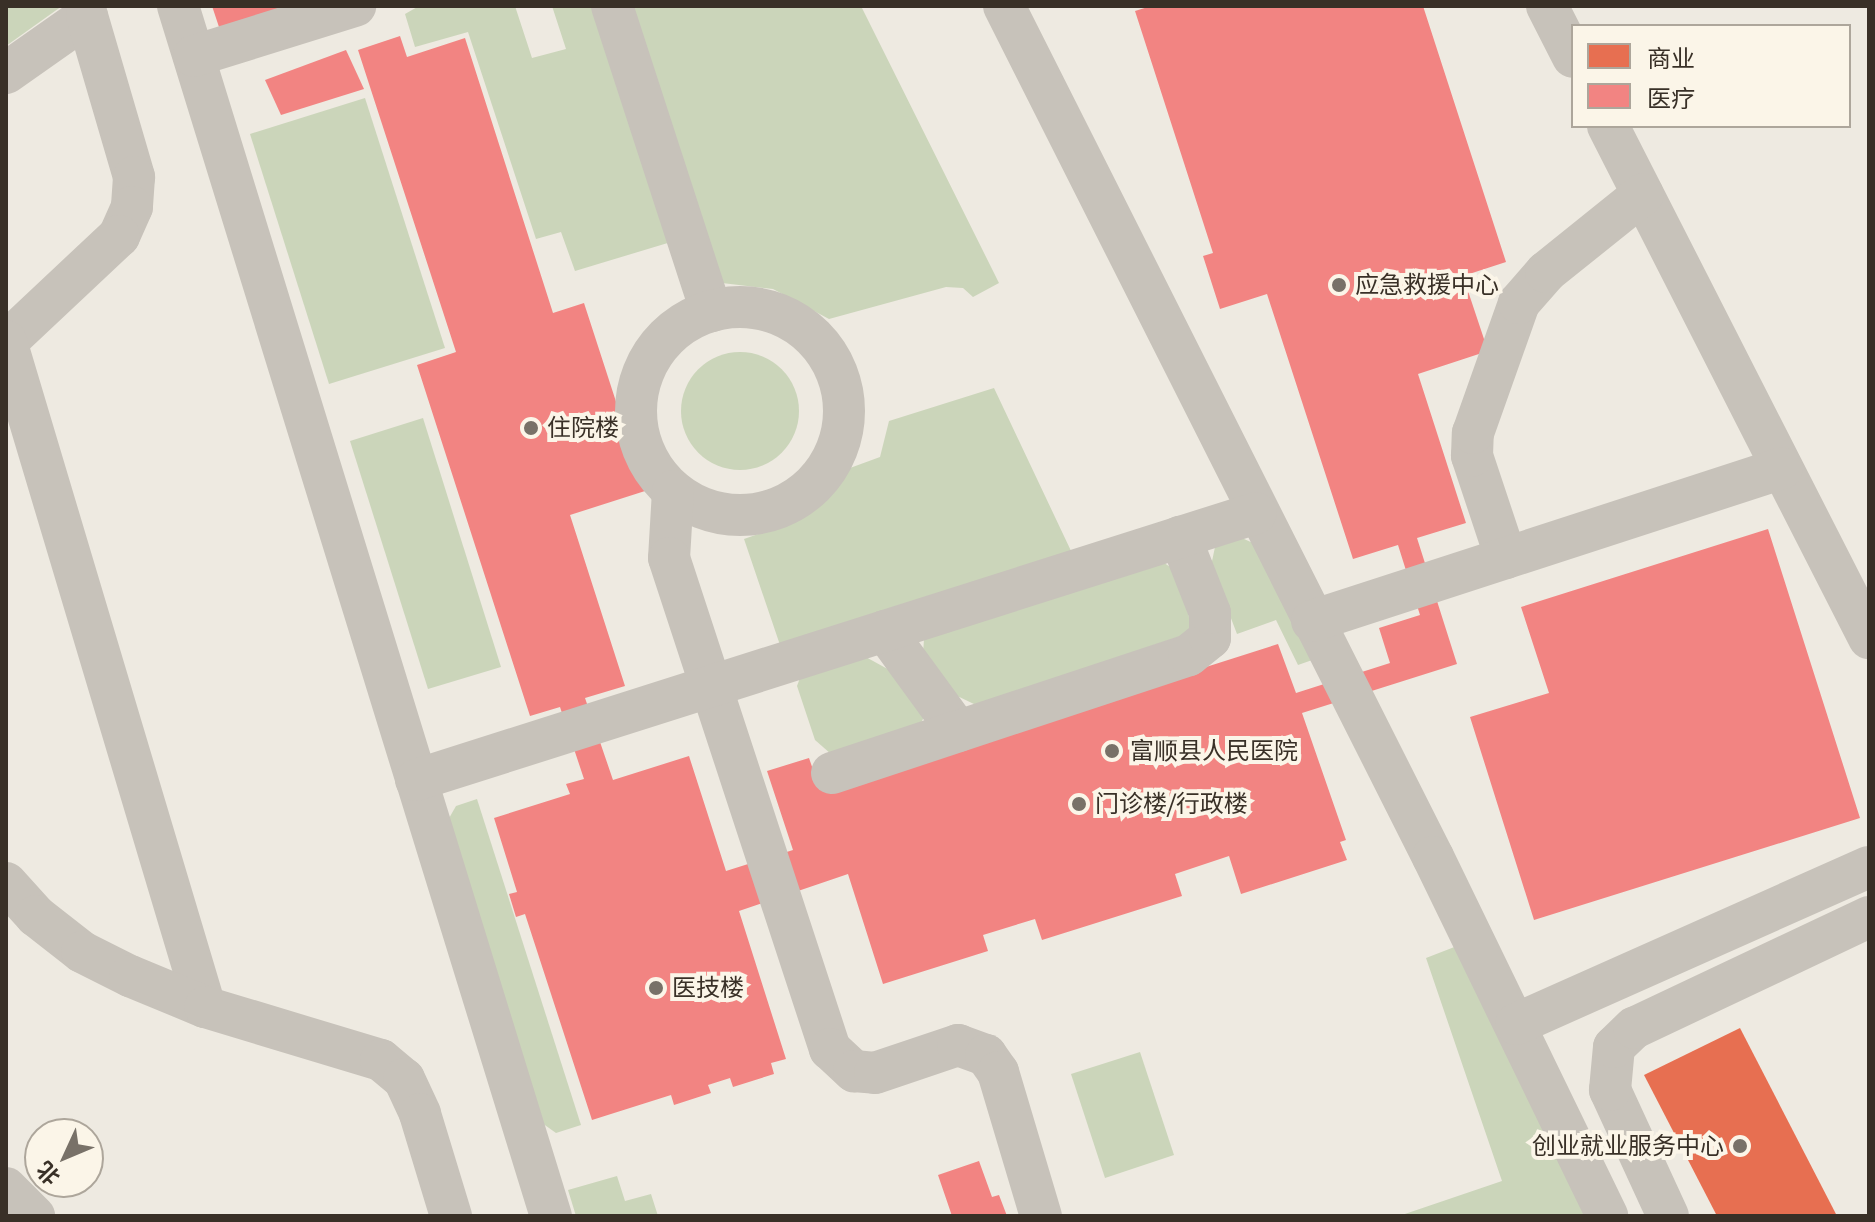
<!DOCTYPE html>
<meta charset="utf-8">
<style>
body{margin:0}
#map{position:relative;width:1875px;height:1222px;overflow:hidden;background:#eeeae1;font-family:Ubuntu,"Noto Sans SC",sans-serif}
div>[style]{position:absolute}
.green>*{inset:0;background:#cbd5ba}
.round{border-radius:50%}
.shops>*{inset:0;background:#e76f51}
.health>*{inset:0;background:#f28482}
.minor>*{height:42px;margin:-21px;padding:0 21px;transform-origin:21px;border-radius:21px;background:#c7c2ba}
.minor>.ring{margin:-21px;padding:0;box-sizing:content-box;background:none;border:42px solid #c7c2ba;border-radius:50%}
.dots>*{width:22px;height:22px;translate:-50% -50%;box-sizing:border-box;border:4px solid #fbf5e8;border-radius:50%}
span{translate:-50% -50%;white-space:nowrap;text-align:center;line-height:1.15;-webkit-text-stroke:8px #fbf5e8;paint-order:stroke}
.poi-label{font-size:24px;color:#393027}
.left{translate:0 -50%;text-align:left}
.right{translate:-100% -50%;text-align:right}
.frame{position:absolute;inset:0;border:8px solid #393027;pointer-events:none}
.legend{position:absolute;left:1571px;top:24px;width:280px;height:104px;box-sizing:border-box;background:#fbf5e8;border:2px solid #ada69b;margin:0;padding:10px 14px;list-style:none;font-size:24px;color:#393027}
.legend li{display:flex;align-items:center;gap:16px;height:40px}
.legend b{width:40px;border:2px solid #ada69b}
.north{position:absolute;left:24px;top:1118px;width:80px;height:80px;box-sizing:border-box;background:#fbf5e8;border:2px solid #ada69b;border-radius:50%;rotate:226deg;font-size:22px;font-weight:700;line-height:32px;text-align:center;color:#393027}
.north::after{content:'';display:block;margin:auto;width:28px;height:36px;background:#787168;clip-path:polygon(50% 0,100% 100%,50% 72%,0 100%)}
</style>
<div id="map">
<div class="green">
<div style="clip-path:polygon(6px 6px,62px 6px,6px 46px)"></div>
<div style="clip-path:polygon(419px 6px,515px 6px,532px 58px,566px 49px,552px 6px,597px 6px,671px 242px,575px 271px,561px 232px,536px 239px,468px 32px,415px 47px,405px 14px)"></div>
<div style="clip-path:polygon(633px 6px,861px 6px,999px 283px,973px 297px,963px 288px,946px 287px,829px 319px,773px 289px,722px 283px)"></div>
<div style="clip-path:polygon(365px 98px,445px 348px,329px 384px,250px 134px)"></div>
<div class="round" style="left:681px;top:352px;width:118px;height:118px"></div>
<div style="clip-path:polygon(994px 388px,1072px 553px,780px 645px,744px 539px,796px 521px,816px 509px,850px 468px,880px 457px,889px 421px)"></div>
<div style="clip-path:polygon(423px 418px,501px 667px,428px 689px,350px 441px)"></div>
<div style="clip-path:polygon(1242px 538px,1255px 544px,1318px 658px,1298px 665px,1276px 620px,1237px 634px,1211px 566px,1215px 547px)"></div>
<div style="clip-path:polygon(1163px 562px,1177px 572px,1193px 632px,976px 705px,951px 693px,923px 654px,924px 639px)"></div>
<div style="clip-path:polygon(864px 656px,893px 672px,923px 711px,923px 719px,919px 726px,831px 754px,815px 740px,797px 686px,800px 678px)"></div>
<div style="clip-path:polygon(477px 799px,581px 1125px,556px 1133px,542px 1123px,448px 820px,456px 806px)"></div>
<div style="clip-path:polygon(1457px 946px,1590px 1216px,1399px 1216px,1502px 1181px,1426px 958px)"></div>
<div style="clip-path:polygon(1140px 1052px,1174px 1155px,1105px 1178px,1071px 1074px)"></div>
<div style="clip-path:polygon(617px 1176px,625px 1201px,651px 1194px,658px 1216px,576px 1216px,568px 1190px)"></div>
</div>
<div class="shops">
<div style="clip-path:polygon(1740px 1028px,1837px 1216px,1717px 1216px,1644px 1075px)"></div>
</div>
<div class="health">
<div style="clip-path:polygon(212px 6px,314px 6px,222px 36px)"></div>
<div style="clip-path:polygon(1151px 6px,1423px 6px,1506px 262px,1463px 276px,1488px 351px,1418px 374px,1466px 523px,1417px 538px,1457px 664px,1302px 713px,1346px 840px,1340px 842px,1347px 860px,1241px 894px,1229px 856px,1175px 874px,1182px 896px,1042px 940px,1035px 919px,983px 935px,988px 951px,883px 984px,848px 874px,739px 911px,786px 1059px,771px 1063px,774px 1074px,733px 1087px,730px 1078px,708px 1085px,711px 1093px,674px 1105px,671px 1095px,592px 1120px,525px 914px,516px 917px,509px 894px,517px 892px,494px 818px,570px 794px,566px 784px,584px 779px,560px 707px,530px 716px,417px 365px,456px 352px,358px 50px,400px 36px,407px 57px,465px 38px,553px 313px,584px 303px,645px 491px,570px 515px,625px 686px,585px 698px,613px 780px,689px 756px,726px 871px,793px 850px,767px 771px,809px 758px,820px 790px,1278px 644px,1296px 693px,1390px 663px,1379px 628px,1420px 615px,1398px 545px,1353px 559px,1267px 294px,1220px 309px,1203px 256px,1213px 253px,1135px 11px)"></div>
<div style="clip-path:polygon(346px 50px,364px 89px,281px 115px,265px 80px)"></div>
<div style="clip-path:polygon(1768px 529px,1860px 818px,1534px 920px,1470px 717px,1549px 693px,1521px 607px)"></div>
<div style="clip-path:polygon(979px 1161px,992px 1197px,999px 1195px,1007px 1216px,952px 1216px,938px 1175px)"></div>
</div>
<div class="minor">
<div style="left:178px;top:6px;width:1266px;rotate:72.87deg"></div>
<div style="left:612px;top:6px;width:321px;rotate:72deg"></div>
<div style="left:1004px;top:6px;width:953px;rotate:63.25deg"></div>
<div style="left:1433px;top:857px;width:399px;rotate:64.1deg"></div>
<div style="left:1547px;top:6px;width:57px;rotate:63deg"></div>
<div style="left:194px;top:56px;width:169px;rotate:-17.3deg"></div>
<div style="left:6px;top:73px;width:99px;rotate:-35.1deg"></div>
<div style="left:87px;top:16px;width:168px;rotate:73.7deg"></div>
<div style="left:134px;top:177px;width:30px;rotate:94deg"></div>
<div style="left:132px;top:207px;width:32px;rotate:114deg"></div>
<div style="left:119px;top:236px;width:155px;rotate:136.8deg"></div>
<div style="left:1608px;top:126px;width:575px;rotate:62.99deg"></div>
<div class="ring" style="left:636px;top:307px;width:166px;height:166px"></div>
<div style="left:6px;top:341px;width:695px;rotate:73.36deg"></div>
<div style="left:673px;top:491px;width:67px;rotate:93.4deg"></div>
<div style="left:669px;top:558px;width:517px;rotate:71.85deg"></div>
<div style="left:830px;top:1049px;width:33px;rotate:43deg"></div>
<div style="left:854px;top:1071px;width:21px;rotate:5deg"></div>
<div style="left:875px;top:1073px;width:88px;rotate:-18.6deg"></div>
<div style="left:958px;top:1045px;width:30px;rotate:20deg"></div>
<div style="left:986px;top:1055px;width:21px;rotate:55deg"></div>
<div style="left:998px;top:1072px;width:150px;rotate:73.4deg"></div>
<div style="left:1506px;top:558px;width:108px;rotate:-108.4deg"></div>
<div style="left:1472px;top:456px;width:23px;rotate:-88deg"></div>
<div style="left:1473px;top:433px;width:138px;rotate:-70.5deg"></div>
<div style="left:1519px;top:303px;width:41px;rotate:-48.9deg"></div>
<div style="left:1546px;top:272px;width:124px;rotate:-38.8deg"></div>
<div style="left:1312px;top:621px;width:494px;rotate:-18deg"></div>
<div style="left:885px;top:631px;width:124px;rotate:53.9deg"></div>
<div style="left:832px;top:773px;width:376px;rotate:-18.3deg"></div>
<div style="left:1189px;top:655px;width:27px;rotate:-39deg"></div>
<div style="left:1210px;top:638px;width:25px;rotate:-90deg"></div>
<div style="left:1210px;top:613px;width:82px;rotate:-111.5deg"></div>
<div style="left:416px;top:780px;width:881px;rotate:-17.63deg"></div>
<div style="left:6px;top:883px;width:45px;rotate:47.7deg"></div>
<div style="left:36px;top:916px;width:58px;rotate:38deg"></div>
<div style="left:82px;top:952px;width:54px;rotate:26.6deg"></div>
<div style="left:130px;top:976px;width:81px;rotate:22.5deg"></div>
<div style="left:205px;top:1007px;width:184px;rotate:16.8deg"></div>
<div style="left:381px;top:1060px;width:30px;rotate:40deg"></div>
<div style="left:404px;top:1079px;width:38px;rotate:65deg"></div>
<div style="left:420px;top:1114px;width:107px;rotate:73.1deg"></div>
<div style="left:1516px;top:1024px;width:386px;rotate:-24deg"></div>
<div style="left:6px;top:1188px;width:40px;rotate:45deg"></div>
<div style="left:1668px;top:1216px;width:139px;rotate:-114.7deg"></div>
<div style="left:1610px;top:1090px;width:43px;rotate:-84.7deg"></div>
<div style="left:1614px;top:1047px;width:28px;rotate:-44deg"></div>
<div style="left:1634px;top:1028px;width:260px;rotate:-25.3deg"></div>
</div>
<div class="dots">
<div style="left:1339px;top:285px;background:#787168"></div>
<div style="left:531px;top:428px;background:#787168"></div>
<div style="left:1112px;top:751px;background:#787168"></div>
<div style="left:1079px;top:804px;background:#787168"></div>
<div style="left:656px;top:988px;background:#787168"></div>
<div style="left:1740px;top:1146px;background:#787168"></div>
</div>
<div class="poi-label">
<span class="left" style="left:1355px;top:285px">应急救援中心</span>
<span class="left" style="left:547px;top:428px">住院楼</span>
<span class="left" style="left:1130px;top:751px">富顺县人民医院</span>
<span class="left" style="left:1095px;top:804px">门诊楼/行政楼</span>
<span class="left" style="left:672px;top:988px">医技楼</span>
<span class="right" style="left:1724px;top:1146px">创业就业服务中心</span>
</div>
<div class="frame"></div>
<ul class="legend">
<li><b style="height:22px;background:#e76f51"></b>商业</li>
<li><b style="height:22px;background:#f28482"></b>医疗</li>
</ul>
<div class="north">北</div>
</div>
